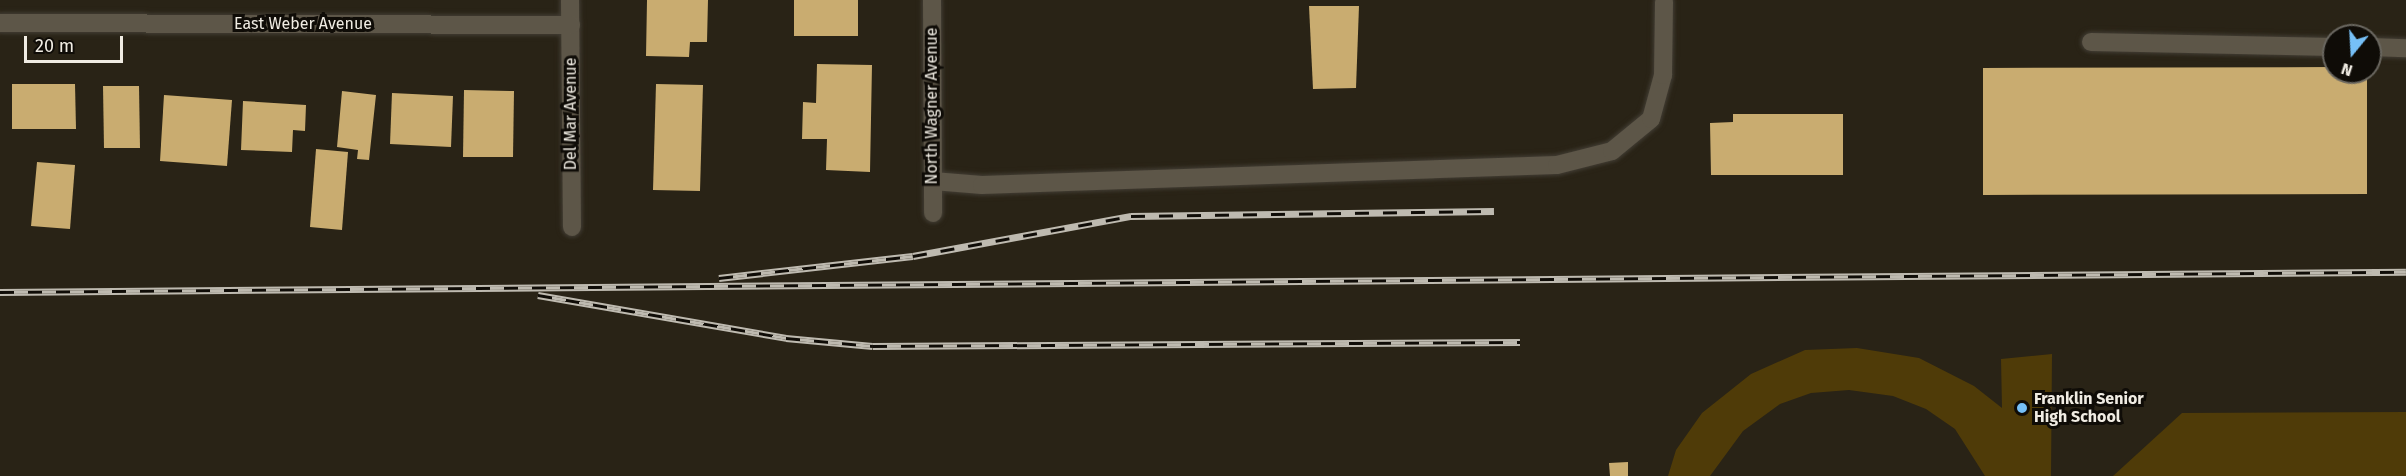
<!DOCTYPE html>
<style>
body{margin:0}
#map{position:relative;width:2406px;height:476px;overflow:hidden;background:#292316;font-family:"Fira Sans",sans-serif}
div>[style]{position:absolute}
.green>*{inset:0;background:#4f3b08}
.building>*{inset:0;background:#c9ac70}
.roads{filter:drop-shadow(0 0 2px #423d34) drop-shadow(0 0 2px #423d34)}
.lane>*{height:18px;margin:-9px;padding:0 9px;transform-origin:9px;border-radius:9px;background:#5d5648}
.street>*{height:18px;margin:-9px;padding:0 9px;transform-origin:9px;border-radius:9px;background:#5d5648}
.rail>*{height:7px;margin-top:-3.5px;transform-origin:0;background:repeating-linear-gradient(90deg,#0f0c07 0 14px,#bebab0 0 28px);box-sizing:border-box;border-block:2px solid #bebab0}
.dots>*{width:16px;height:16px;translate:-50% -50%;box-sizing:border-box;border:3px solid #0f0c07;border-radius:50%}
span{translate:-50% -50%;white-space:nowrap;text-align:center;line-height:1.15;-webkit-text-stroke:6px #0f0c07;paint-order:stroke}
.street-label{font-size:16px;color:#f0ece3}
.poi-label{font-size:16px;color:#f0ece3;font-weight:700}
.left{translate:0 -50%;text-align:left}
.north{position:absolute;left:2322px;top:24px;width:60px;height:60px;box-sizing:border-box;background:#0f0c07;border:2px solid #69665f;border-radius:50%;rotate:198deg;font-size:16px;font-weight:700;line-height:24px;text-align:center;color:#f0ece3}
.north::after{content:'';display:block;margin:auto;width:21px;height:27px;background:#76c0f7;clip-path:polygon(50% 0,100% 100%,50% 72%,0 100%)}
.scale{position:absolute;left:24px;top:36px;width:99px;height:27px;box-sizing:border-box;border:3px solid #f0ece3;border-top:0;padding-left:8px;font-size:18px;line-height:21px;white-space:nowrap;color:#f0ece3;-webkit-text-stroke:4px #0f0c07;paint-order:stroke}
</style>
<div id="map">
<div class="green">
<div style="clip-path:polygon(1857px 348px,1919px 358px,1974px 386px,2002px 408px,2001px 359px,2052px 354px,2051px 476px,1985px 476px,1955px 429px,1926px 409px,1893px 396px,1849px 390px,1811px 393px,1780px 404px,1743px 431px,1710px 476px,1668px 476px,1676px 450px,1702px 413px,1751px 374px,1805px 350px)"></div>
<div style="clip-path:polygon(2406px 412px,2406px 476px,2113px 476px,2182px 413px)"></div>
</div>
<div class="building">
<div style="clip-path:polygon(647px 0,708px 0,707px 42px,690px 42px,689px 57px,646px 56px)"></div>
<div style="clip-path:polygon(794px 0,858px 0,858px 36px,794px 36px)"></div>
<div style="clip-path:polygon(1309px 6px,1359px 6px,1356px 88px,1313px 89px)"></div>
<div style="clip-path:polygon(817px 64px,872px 65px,870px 172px,826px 170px,827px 139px,802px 139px,803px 102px,816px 103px)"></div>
<div style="clip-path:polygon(2334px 67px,2334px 72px,2367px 72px,2367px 194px,1983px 195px,1983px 68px)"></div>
<div style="clip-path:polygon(12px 84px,75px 84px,76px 129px,12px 129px)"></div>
<div style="clip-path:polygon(656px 84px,703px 85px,700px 191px,653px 190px)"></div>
<div style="clip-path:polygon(103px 86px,139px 86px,140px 148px,104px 148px)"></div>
<div style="clip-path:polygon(464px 90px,514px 91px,513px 157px,463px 157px)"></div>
<div style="clip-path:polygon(342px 91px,376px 95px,369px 160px,357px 159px,358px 150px,337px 147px)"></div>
<div style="clip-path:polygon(392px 93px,453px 96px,451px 147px,390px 144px)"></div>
<div style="clip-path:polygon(164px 95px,232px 100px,227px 166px,160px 161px)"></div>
<div style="clip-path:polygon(243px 101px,306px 105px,305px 131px,293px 130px,292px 152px,241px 150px)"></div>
<div style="clip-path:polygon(1733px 114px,1843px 114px,1843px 175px,1711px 175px,1710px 123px,1733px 122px)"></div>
<div style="clip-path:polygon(316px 149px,348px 152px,342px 230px,310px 227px)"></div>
<div style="clip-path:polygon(37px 162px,75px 165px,70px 229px,31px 226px)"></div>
<div style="clip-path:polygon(1628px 462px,1628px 476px,1610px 476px,1609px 463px)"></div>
</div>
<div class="roads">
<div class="lane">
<div style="left:2091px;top:42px;width:243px;rotate:1.2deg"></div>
<div style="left:2370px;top:47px;width:36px;rotate:2deg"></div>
<div style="left:933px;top:181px;width:49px;rotate:4.7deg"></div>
<div style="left:982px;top:185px;width:575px;rotate:-1.99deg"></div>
<div style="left:1557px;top:165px;width:57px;rotate:-14.3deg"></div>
<div style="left:1612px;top:151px;width:50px;rotate:-39.4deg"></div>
<div style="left:1651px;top:119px;width:46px;rotate:-74.7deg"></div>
<div style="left:1663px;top:75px;width:73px;rotate:-89.2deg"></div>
</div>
<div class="street">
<div style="left:570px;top:0;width:227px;rotate:89.5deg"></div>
<div style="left:932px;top:0;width:213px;rotate:89.7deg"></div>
<div style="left:0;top:23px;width:571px;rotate:0.2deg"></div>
</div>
</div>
<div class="rail">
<div style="left:719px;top:278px;width:195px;rotate:-6.5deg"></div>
<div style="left:913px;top:256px;width:222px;rotate:-10.4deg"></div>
<div style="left:1131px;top:216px;width:363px;rotate:-0.8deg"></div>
<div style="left:0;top:292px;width:2406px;rotate:-0.48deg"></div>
<div style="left:538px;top:295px;width:252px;rotate:9.8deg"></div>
<div style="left:786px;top:338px;width:87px;rotate:5.3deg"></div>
<div style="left:873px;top:346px;width:647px;rotate:-0.35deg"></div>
</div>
<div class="dots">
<div style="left:2022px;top:408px;background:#76c0f7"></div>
</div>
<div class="street-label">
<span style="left:303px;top:24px">East Weber Avenue</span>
<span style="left:932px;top:106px;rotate:-90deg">North Wagner Avenue</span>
<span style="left:571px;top:114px;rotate:-90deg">Del Mar Avenue</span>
</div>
<div class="poi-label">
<span class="left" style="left:2034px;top:408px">Franklin Senior<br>High School</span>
</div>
<div class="north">N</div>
<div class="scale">20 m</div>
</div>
